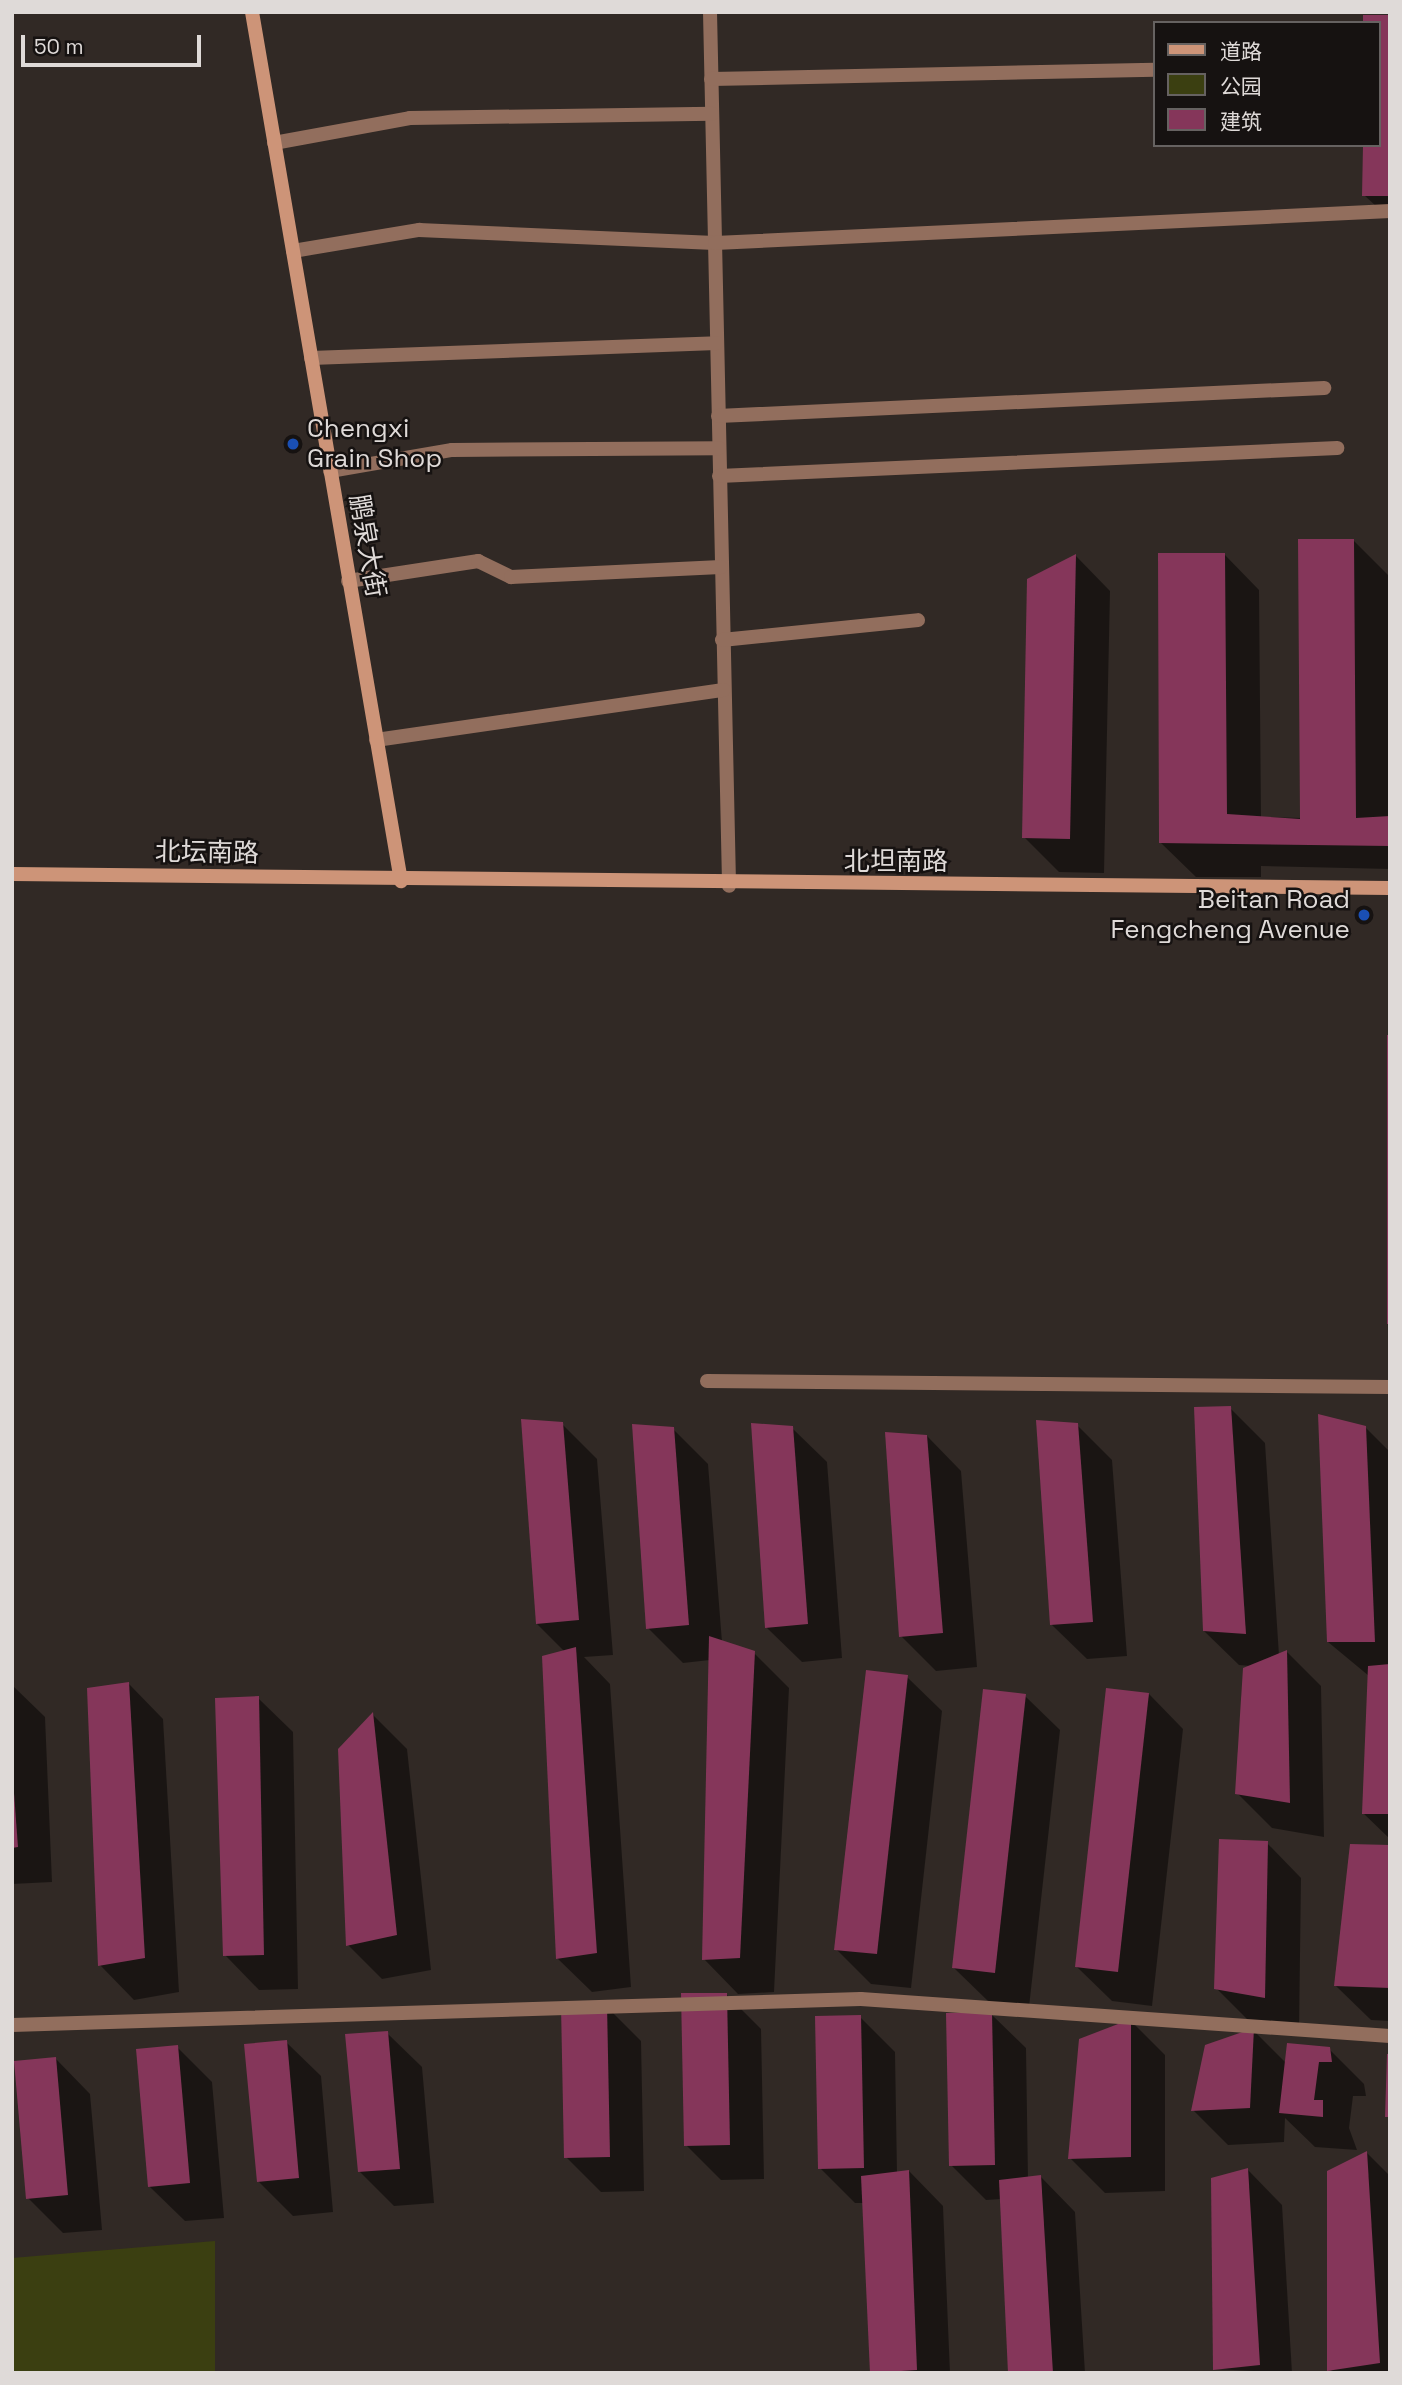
<!DOCTYPE html>
<meta charset="utf-8">
<style>
body{margin:0}
#map{position:relative;width:1402px;height:2385px;overflow:hidden;background:#312925;font-family:"Space Grotesk","Noto Sans SC",sans-serif}
div>[style]{position:absolute}
.green>*{inset:0;background:#3b3f11}
.shadow>*{inset:0;background:#0007}
.building>*{inset:0;background:#85365a}
.street>*{height:14px;margin:-7px;padding:0 7px;transform-origin:7px;border-radius:7px;background:#926e5d}
.secondary>*{height:14px;margin:-7px;padding:0 7px;transform-origin:7px;border-radius:7px;background:#cd9478}
.dots>*{width:19px;height:19px;translate:-50% -50%;box-sizing:border-box;border:4px solid #161211;border-radius:50%}
span{translate:-50% -50%;white-space:nowrap;text-align:center;line-height:1.15;-webkit-text-stroke:5px #161211;paint-order:stroke}
.poi-label{font-size:26px;color:#dfdad8}
.left{translate:0 -50%;text-align:left}
.right{translate:-100% -50%;text-align:right}
.street-label{font-size:26px;color:#dfdad8}
.frame{position:absolute;inset:0;border:14px solid #dfdad8;pointer-events:none}
.legend{position:absolute;left:1153px;top:21px;width:228px;height:126px;box-sizing:border-box;background:#161211;border:2px solid #666261;margin:0;padding:9px 12px;list-style:none;font-size:21px;color:#dfdad8}
.legend li{display:flex;align-items:center;gap:14px;height:35px}
.legend b{width:35px;border:2px solid #666261}
.scale{position:absolute;left:21px;top:35px;width:180px;height:32px;box-sizing:border-box;border:4px solid #dfdad8;border-top:0;padding-left:9px;font-size:21px;line-height:24px;white-space:nowrap;color:#dfdad8;-webkit-text-stroke:5px #161211;paint-order:stroke}
</style>
<div id="map">
<div class="green">
<div style="clip-path:polygon(215px 2241px,215px 2373px,12px 2373px,12px 2258px)"></div>
</div>
<div class="shadow">
<div style="clip-path:polygon(1390px 17px,1390px 219px,1364px 195px,1379px 145px)"></div>
<div style="clip-path:polygon(1353px 540px,1388px 575px,1390px 869px,1261px 866px,1261px 877px,1196px 877px,1161px 843px,1225px 555px,1259px 590px,1261px 817px,1302px 818px)"></div>
<div style="clip-path:polygon(1076px 556px,1110px 591px,1104px 873px,1059px 872px,1024px 837px)"></div>
<div style="clip-path:polygon(1230px 1408px,1265px 1443px,1279px 1655px,1287px 1652px,1321px 1686px,1324px 1837px,1272px 1828px,1237px 1793px,1251px 1666px,1239px 1665px,1204px 1631px)"></div>
<div style="clip-path:polygon(562px 1424px,597px 1459px,613px 1655px,584px 1657px,610px 1684px,631px 1987px,592px 1992px,557px 1958px,565px 1652px,537px 1624px)"></div>
<div style="clip-path:polygon(1077px 1425px,1112px 1460px,1127px 1656px,1087px 1659px,1052px 1625px)"></div>
<div style="clip-path:polygon(1365px 1427px,1390px 1452px,1390px 1839px,1363px 1813px,1369px 1676px,1328px 1642px)"></div>
<div style="clip-path:polygon(792px 1428px,827px 1462px,842px 1658px,802px 1662px,767px 1628px)"></div>
<div style="clip-path:polygon(673px 1429px,708px 1464px,722px 1642px,754px 1653px,789px 1688px,774px 1992px,738px 1994px,704px 1959px,710px 1660px,683px 1663px,648px 1628px)"></div>
<div style="clip-path:polygon(927px 1436px,961px 1471px,977px 1667px,936px 1671px,901px 1636px)"></div>
<div style="clip-path:polygon(907px 1677px,942px 1711px,911px 1988px,871px 1984px,836px 1949px)"></div>
<div style="clip-path:polygon(129px 1684px,163px 1719px,179px 1992px,134px 2000px,100px 1965px)"></div>
<div style="clip-path:polygon(12px 1685px,45px 1717px,52px 1882px,12px 1884px)"></div>
<div style="clip-path:polygon(1149px 1694px,1183px 1729px,1152px 2006px,1112px 2001px,1077px 1967px)"></div>
<div style="clip-path:polygon(1025px 1696px,1060px 1730px,1029px 2007px,989px 2002px,954px 1968px)"></div>
<div style="clip-path:polygon(258px 1698px,293px 1732px,298px 1989px,259px 1990px,225px 1955px)"></div>
<div style="clip-path:polygon(373px 1715px,407px 1749px,431px 1970px,382px 1979px,348px 1945px)"></div>
<div style="clip-path:polygon(1267px 1843px,1301px 1878px,1299px 2032px,1251px 2023px,1216px 1988px)"></div>
<div style="clip-path:polygon(1390px 1846px,1390px 2021px,1371px 2020px,1336px 1986px)"></div>
<div style="clip-path:polygon(726px 1994px,761px 2029px,764px 2179px,721px 2180px,686px 2145px)"></div>
<div style="clip-path:polygon(606px 2006px,641px 2041px,644px 2191px,601px 2192px,566px 2157px)"></div>
<div style="clip-path:polygon(991px 2014px,1026px 2048px,1028px 2179px,1041px 2177px,1075px 2212px,1085px 2373px,1010px 2373px,1002px 2199px,986px 2200px,951px 2165px)"></div>
<div style="clip-path:polygon(860px 2017px,895px 2052px,897px 2173px,909px 2171px,943px 2206px,950px 2373px,871px 2373px,864px 2203px,855px 2203px,820px 2168px)"></div>
<div style="clip-path:polygon(1131px 2021px,1165px 2055px,1165px 2191px,1105px 2193px,1070px 2158px)"></div>
<div style="clip-path:polygon(1253px 2030px,1286px 2063px,1329px 2049px,1364px 2084px,1366px 2096px,1353px 2096px,1349px 2128px,1357px 2150px,1315px 2147px,1285px 2118px,1284px 2142px,1228px 2145px,1193px 2110px)"></div>
<div style="clip-path:polygon(387px 2033px,422px 2067px,434px 2203px,394px 2206px,360px 2172px)"></div>
<div style="clip-path:polygon(286px 2042px,321px 2076px,333px 2212px,293px 2216px,258px 2181px)"></div>
<div style="clip-path:polygon(177px 2047px,212px 2082px,224px 2218px,185px 2221px,150px 2187px)"></div>
<div style="clip-path:polygon(56px 2059px,90px 2094px,102px 2230px,63px 2233px,28px 2198px)"></div>
<div style="clip-path:polygon(1367px 2153px,1390px 2176px,1390px 2373px,1331px 2373px)"></div>
<div style="clip-path:polygon(1248px 2170px,1282px 2205px,1292px 2373px,1214px 2369px)"></div>
</div>
<div class="building">
<div style="clip-path:polygon(1363px 15px,1390px 15px,1390px 196px,1362px 196px,1363px 145px,1379px 145px,1379px 23px,1363px 23px)"></div>
<div style="clip-path:polygon(1298px 539px,1354px 539px,1356px 818px,1390px 816px,1390px 846px,1159px 843px,1158px 553px,1225px 553px,1227px 814px,1300px 819px)"></div>
<div style="clip-path:polygon(1076px 554px,1070px 839px,1022px 838px,1027px 579px)"></div>
<div style="clip-path:polygon(1387px 1035px,1390px 1035px,1390px 1324px,1387px 1324px)"></div>
<div style="clip-path:polygon(1231px 1406px,1246px 1634px,1203px 1631px,1194px 1407px)"></div>
<div style="clip-path:polygon(1318px 1414px,1366px 1426px,1375px 1642px,1327px 1642px)"></div>
<div style="clip-path:polygon(521px 1419px,563px 1422px,579px 1620px,536px 1624px)"></div>
<div style="clip-path:polygon(1036px 1420px,1078px 1423px,1093px 1622px,1050px 1625px)"></div>
<div style="clip-path:polygon(751px 1423px,793px 1426px,808px 1624px,765px 1628px)"></div>
<div style="clip-path:polygon(632px 1424px,674px 1427px,689px 1625px,646px 1629px)"></div>
<div style="clip-path:polygon(885px 1432px,927px 1435px,943px 1633px,899px 1637px)"></div>
<div style="clip-path:polygon(709px 1636px,755px 1651px,740px 1958px,702px 1960px)"></div>
<div style="clip-path:polygon(576px 1647px,597px 1953px,556px 1959px,542px 1656px)"></div>
<div style="clip-path:polygon(1287px 1650px,1290px 1803px,1235px 1794px,1243px 1668px)"></div>
<div style="clip-path:polygon(1390px 1664px,1390px 1814px,1362px 1814px,1368px 1666px)"></div>
<div style="clip-path:polygon(866px 1670px,908px 1675px,877px 1954px,834px 1950px)"></div>
<div style="clip-path:polygon(129px 1682px,145px 1958px,98px 1966px,87px 1688px)"></div>
<div style="clip-path:polygon(1106px 1688px,1149px 1693px,1118px 1972px,1075px 1967px)"></div>
<div style="clip-path:polygon(983px 1689px,1026px 1694px,995px 1973px,952px 1968px)"></div>
<div style="clip-path:polygon(259px 1696px,264px 1955px,223px 1956px,215px 1698px)"></div>
<div style="clip-path:polygon(373px 1712px,397px 1935px,346px 1946px,338px 1749px)"></div>
<div style="clip-path:polygon(12px 1766px,18px 1847px,12px 1848px)"></div>
<div style="clip-path:polygon(1219px 1839px,1268px 1841px,1265px 1998px,1214px 1989px)"></div>
<div style="clip-path:polygon(1350px 1844px,1390px 1845px,1390px 1988px,1334px 1986px)"></div>
<div style="clip-path:polygon(681px 1993px,727px 1993px,730px 2145px,684px 2146px)"></div>
<div style="clip-path:polygon(607px 2004px,610px 2157px,564px 2158px,561px 2006px)"></div>
<div style="clip-path:polygon(992px 2012px,995px 2165px,949px 2166px,946px 2013px)"></div>
<div style="clip-path:polygon(861px 2015px,864px 2168px,818px 2169px,815px 2016px)"></div>
<div style="clip-path:polygon(1131px 2019px,1131px 2157px,1068px 2159px,1079px 2039px)"></div>
<div style="clip-path:polygon(1254px 2028px,1250px 2108px,1191px 2111px,1205px 2045px)"></div>
<div style="clip-path:polygon(388px 2031px,400px 2169px,358px 2172px,345px 2034px)"></div>
<div style="clip-path:polygon(287px 2040px,299px 2178px,257px 2182px,244px 2044px)"></div>
<div style="clip-path:polygon(1287px 2043px,1330px 2047px,1332px 2062px,1319px 2062px,1314px 2100px,1323px 2100px,1323px 2117px,1279px 2113px)"></div>
<div style="clip-path:polygon(178px 2045px,190px 2183px,148px 2187px,136px 2049px)"></div>
<div style="clip-path:polygon(1387px 2054px,1390px 2054px,1390px 2117px,1385px 2117px)"></div>
<div style="clip-path:polygon(56px 2057px,68px 2195px,26px 2199px,14px 2061px)"></div>
<div style="clip-path:polygon(1367px 2151px,1380px 2363px,1327px 2371px,1327px 2171px)"></div>
<div style="clip-path:polygon(1248px 2168px,1260px 2365px,1213px 2370px,1211px 2178px)"></div>
<div style="clip-path:polygon(909px 2170px,917px 2370px,870px 2373px,861px 2176px)"></div>
<div style="clip-path:polygon(1041px 2175px,1053px 2373px,1008px 2373px,999px 2180px)"></div>
</div>
<div class="street">
<div style="left:710px;top:12px;width:874px;rotate:88.75deg"></div>
<div style="left:711px;top:79px;width:444px;rotate:-1.2deg"></div>
<div style="left:274px;top:143px;width:138px;rotate:-10.4deg"></div>
<div style="left:410px;top:118px;width:302px;rotate:-0.8deg"></div>
<div style="left:293px;top:251px;width:128px;rotate:-9.5deg"></div>
<div style="left:419px;top:230px;width:296px;rotate:2.5deg"></div>
<div style="left:715px;top:243px;width:676px;rotate:-2.71deg"></div>
<div style="left:311px;top:358px;width:406px;rotate:-2.1deg"></div>
<div style="left:718px;top:416px;width:607px;rotate:-2.65deg"></div>
<div style="left:330px;top:471px;width:124px;rotate:-9.8deg"></div>
<div style="left:452px;top:450px;width:267px;rotate:-0.4deg"></div>
<div style="left:719px;top:476px;width:619px;rotate:-2.59deg"></div>
<div style="left:348px;top:581px;width:132px;rotate:-8.7deg"></div>
<div style="left:478px;top:561px;width:37px;rotate:26deg"></div>
<div style="left:511px;top:577px;width:210px;rotate:-2.7deg"></div>
<div style="left:722px;top:640px;width:197px;rotate:-5.8deg"></div>
<div style="left:376px;top:740px;width:351px;rotate:-8.2deg"></div>
<div style="left:707px;top:1381px;width:683px;rotate:0.5deg"></div>
<div style="left:12px;top:2025px;width:849px;rotate:-1.75deg"></div>
<div style="left:861px;top:1999px;width:530px;rotate:4deg"></div>
</div>
<div class="secondary">
<div style="left:252px;top:12px;width:882px;rotate:80.27deg"></div>
<div style="left:12px;top:874px;width:1378px;rotate:0.58deg"></div>
</div>
<div class="dots">
<div style="left:293px;top:444px;background:#1a4fb4"></div>
<div style="left:1364px;top:915px;background:#1a4fb4"></div>
</div>
<div class="poi-label">
<span class="left" style="left:307px;top:444px">Chengxi<br>Grain Shop</span>
<span class="right" style="left:1350px;top:915px">Beitan Road<br>Fengcheng Avenue</span>
</div>
<div class="street-label">
<span style="left:367px;top:546px;rotate:80deg">鹏泉大街</span>
<span style="left:207px;top:853px;rotate:1deg">北坛南路</span>
<span style="left:896px;top:862px">北坦南路</span>
</div>
<div class="frame"></div>
<ul class="legend">
<li><b style="height:9px;background:#cd9478"></b>道路</li>
<li><b style="height:19px;background:#3b3f11"></b>公园</li>
<li><b style="height:19px;background:#85365a"></b>建筑</li>
</ul>
<div class="scale">50 m</div>
</div>
